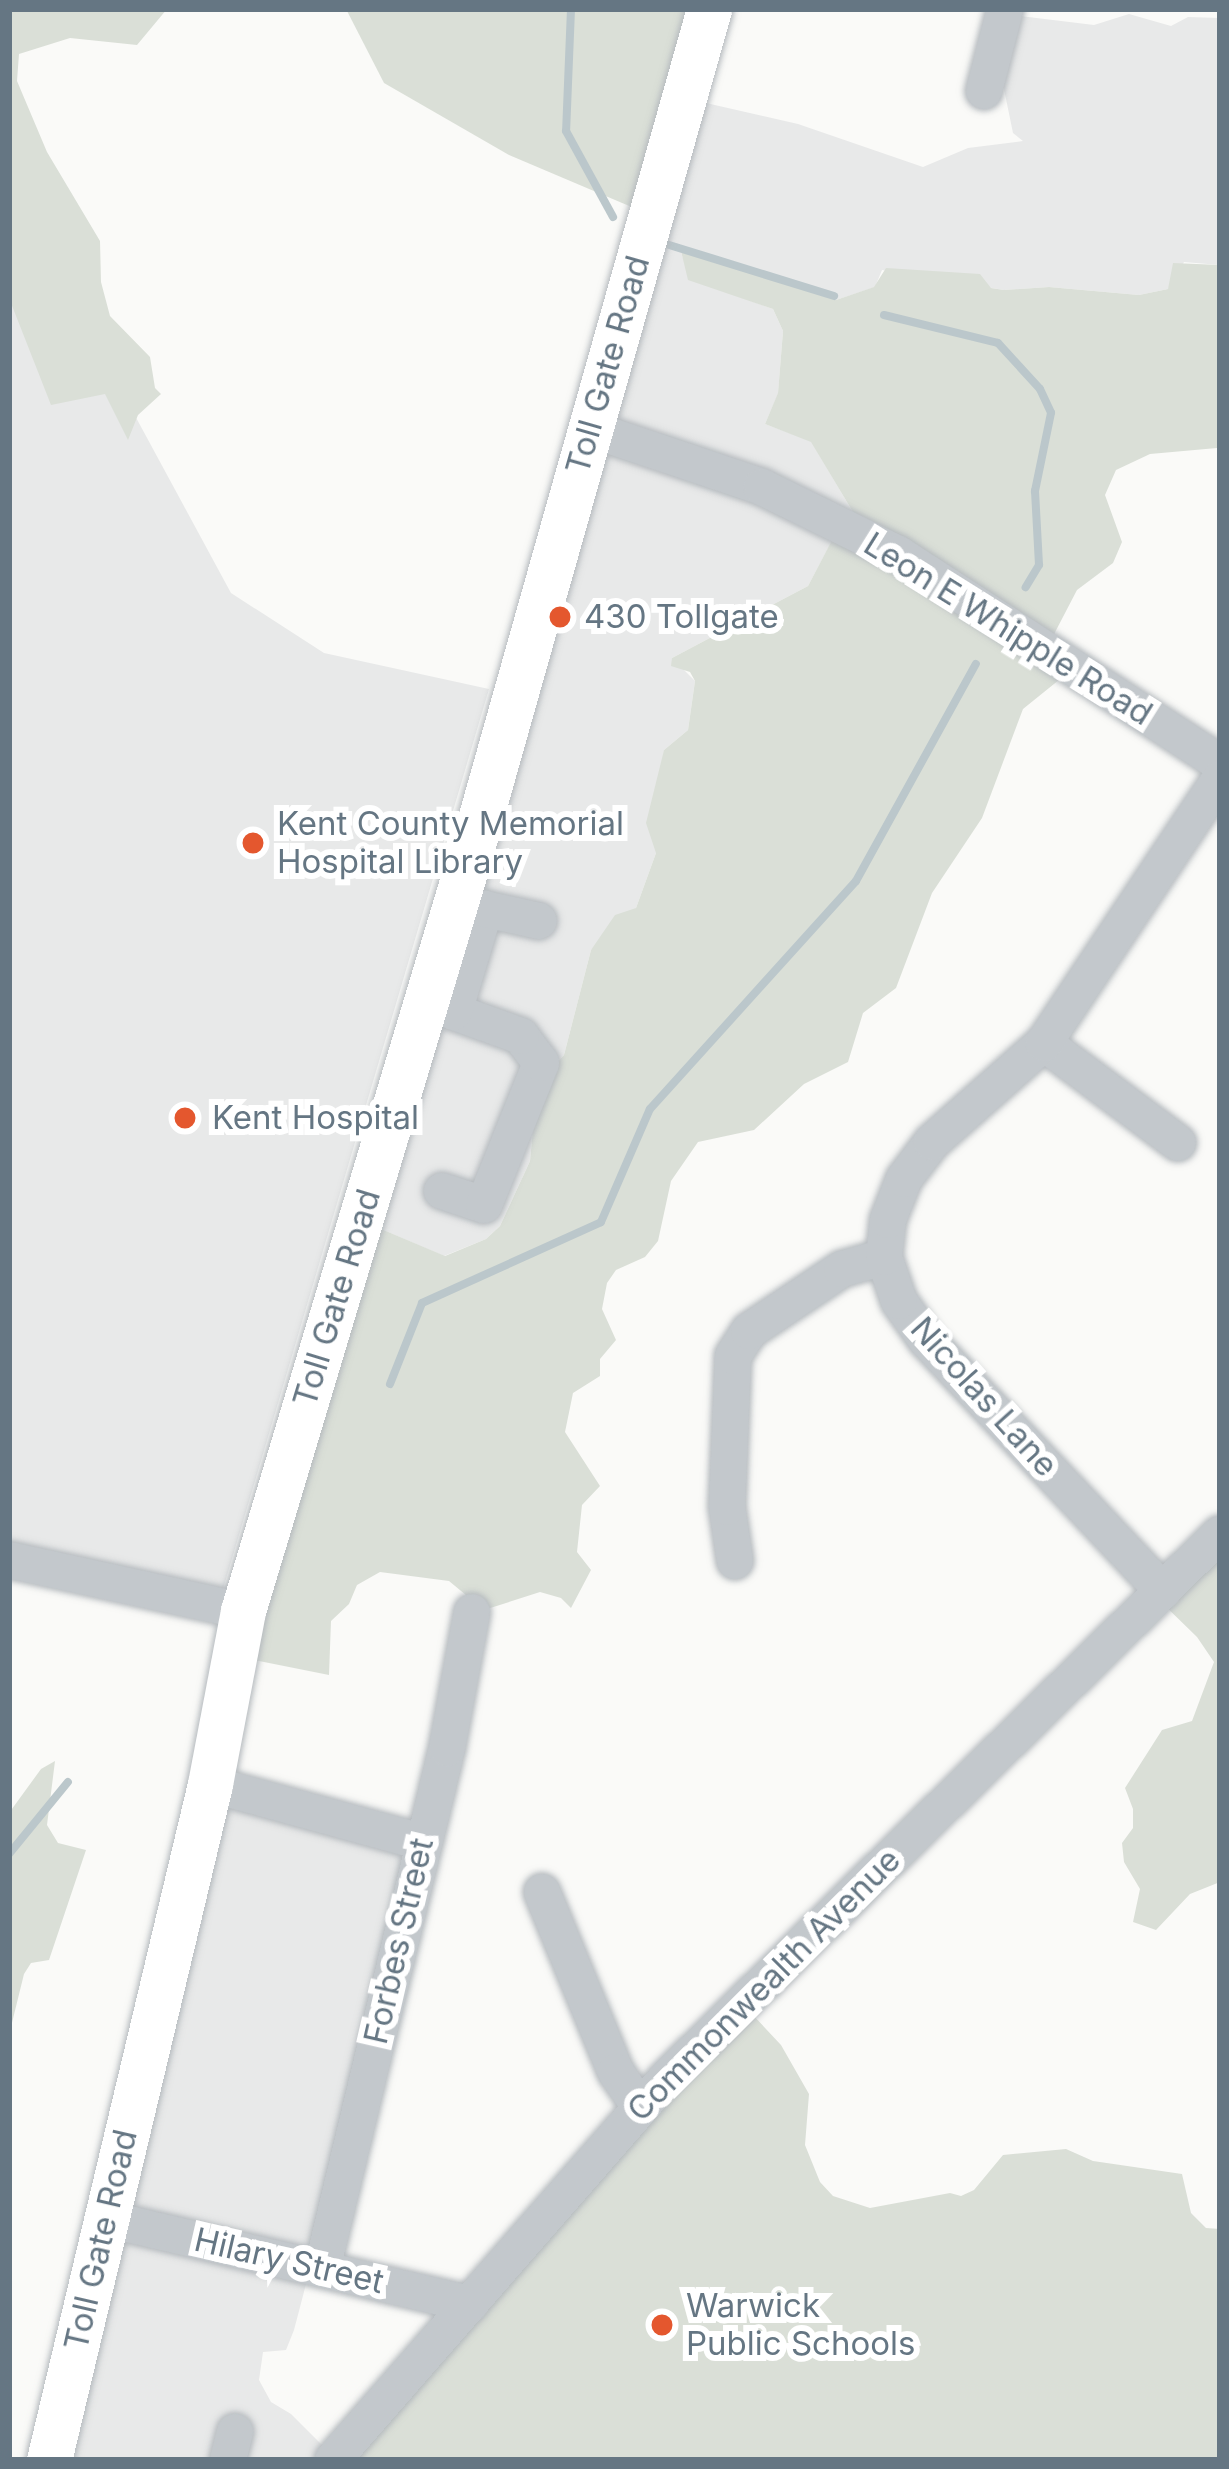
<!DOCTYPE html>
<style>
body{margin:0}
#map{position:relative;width:1229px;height:2469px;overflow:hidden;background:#fafaf8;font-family:Inter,sans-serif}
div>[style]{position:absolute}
.built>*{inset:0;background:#e8e9e9}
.green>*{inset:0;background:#dadfd7}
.stream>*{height:8px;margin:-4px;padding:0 4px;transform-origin:4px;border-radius:4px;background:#bbc7cb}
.roads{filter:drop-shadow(0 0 3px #b5babe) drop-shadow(0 0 3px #b5babe)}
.minor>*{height:36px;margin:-18px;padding:0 18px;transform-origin:18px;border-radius:18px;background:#c3c8cc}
.major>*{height:45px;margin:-22.5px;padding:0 22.5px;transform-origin:22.5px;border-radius:22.5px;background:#fff}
.dots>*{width:33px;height:33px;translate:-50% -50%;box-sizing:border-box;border:6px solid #fff;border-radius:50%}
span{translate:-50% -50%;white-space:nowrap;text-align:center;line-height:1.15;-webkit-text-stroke:12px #fff;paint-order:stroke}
.street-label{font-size:33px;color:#657683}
.poi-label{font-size:33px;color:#657683}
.left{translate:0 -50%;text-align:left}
.frame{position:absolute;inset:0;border:12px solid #657683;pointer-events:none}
</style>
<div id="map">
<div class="built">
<div style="clip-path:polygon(1129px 14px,1171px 26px,1188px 17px,1220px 18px,1220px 265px,1184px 262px,1168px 289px,1139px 295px,1049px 287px,1004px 290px,882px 270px,875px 287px,836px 300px,681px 252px,690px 279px,773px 309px,783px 331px,778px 394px,765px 424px,811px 441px,866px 534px,841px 524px,808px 586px,672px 658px,695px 681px,688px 730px,664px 750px,656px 853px,636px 908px,591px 950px,564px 1055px,537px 1085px,530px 1161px,500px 1226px,486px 1239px,444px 1256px,367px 1223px,706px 103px,798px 124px,923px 167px,968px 148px,1023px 141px,1013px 133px,998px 60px,1011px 15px,1094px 25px)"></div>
<div style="clip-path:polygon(9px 183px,231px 593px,324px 653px,489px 689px,218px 1606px,9px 1547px)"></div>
<div style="clip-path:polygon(208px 1801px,423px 1837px,294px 2330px,286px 2350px,263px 2352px,259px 2380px,271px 2402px,291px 2414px,331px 2454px,330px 2460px,47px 2460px)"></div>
</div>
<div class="green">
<div style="clip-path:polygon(9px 9px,167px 9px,137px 45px,70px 38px,19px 54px,17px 81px,47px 152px,100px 241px,101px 282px,110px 316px,150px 357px,155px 388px,161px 394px,138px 415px,128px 440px,105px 394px,51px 405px,9px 298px)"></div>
<div style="clip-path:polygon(346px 9px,706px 9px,641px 211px,509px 155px,384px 83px)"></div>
<div style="clip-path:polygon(681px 251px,836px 300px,874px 287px,886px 268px,980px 274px,991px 288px,1004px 290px,1049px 287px,1139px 295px,1168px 289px,1173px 263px,1220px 265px,1220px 441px,1217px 448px,1150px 454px,1116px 470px,1105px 495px,1122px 542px,1113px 563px,1077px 590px,1051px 640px,1080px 663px,1023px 709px,982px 818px,932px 893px,896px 988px,863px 1013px,848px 1062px,804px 1084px,754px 1130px,698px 1142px,671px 1181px,658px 1241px,645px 1257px,616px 1270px,607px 1283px,602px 1309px,616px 1340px,600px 1359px,600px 1376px,573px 1393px,565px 1432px,600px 1486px,582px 1505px,577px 1552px,591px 1570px,571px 1608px,561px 1598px,540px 1592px,484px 1610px,449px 1581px,380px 1572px,357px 1585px,349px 1604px,331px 1621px,329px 1675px,249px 1659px,367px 1223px,445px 1256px,486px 1239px,500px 1226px,530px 1161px,537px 1085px,564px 1055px,591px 950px,615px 915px,636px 908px,656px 853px,646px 823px,664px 750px,688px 730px,695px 681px,690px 672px,671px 666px,672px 658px,808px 586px,841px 523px,865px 532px,811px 442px,765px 424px,778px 393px,783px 331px,773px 309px,688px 280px)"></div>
<div style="clip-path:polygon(1220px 1529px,1220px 1882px,1190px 1894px,1156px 1930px,1133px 1922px,1140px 1889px,1124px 1862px,1122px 1843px,1133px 1828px,1133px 1809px,1125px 1788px,1162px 1730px,1192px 1721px,1214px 1662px,1197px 1637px,1157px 1598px)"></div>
<div style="clip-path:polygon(55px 1761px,47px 1825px,58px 1843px,86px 1850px,49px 1960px,31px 1963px,24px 1974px,9px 2035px,9px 1813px,41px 1769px)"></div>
<div style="clip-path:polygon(751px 2013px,781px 2045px,809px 2094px,805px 2145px,820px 2182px,833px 2196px,870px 2208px,950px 2193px,961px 2196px,974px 2190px,1003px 2155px,1066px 2149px,1093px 2161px,1182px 2174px,1191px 2213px,1206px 2228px,1220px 2229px,1220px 2460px,330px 2460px)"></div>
</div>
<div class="stream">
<div style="left:571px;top:9px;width:122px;rotate:92.3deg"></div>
<div style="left:566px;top:131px;width:98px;rotate:61.3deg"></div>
<div style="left:666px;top:244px;width:176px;rotate:17.2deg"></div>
<div style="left:884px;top:315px;width:117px;rotate:13.8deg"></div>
<div style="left:998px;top:343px;width:62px;rotate:47.6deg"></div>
<div style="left:1040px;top:389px;width:26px;rotate:65deg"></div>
<div style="left:1051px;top:413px;width:80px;rotate:101.6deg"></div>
<div style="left:1035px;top:491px;width:74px;rotate:86.9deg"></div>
<div style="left:1039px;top:565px;width:26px;rotate:121deg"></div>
<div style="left:390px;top:1384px;width:87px;rotate:-68.4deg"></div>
<div style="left:422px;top:1303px;width:196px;rotate:-24.3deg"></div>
<div style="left:601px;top:1222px;width:123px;rotate:-66.6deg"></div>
<div style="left:650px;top:1109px;width:307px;rotate:-47.9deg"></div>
<div style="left:856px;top:881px;width:248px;rotate:-61.1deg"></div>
<div style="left:9px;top:1854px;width:93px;rotate:-50.7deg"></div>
</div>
<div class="roads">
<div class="minor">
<div style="left:984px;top:91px;width:85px;rotate:-75.6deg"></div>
<div style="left:590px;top:429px;width:182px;rotate:18.6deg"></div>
<div style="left:762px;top:487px;width:152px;rotate:26.2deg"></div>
<div style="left:898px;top:554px;width:384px;rotate:33deg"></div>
<div style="left:1044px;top:1043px;width:167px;rotate:36.7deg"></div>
<div style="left:442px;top:1191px;width:44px;rotate:18.4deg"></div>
<div style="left:484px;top:1205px;width:153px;rotate:-68.1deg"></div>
<div style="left:541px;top:1063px;width:34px;rotate:-127deg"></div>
<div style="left:521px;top:1036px;width:71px;rotate:-160.3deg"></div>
<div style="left:454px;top:1012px;width:108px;rotate:-73.2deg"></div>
<div style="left:485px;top:909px;width:55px;rotate:12.5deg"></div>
<div style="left:9px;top:1560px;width:239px;rotate:12.3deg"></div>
<div style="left:735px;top:1561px;width:55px;rotate:-98.4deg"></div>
<div style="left:727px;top:1507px;width:151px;rotate:-87.7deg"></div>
<div style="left:733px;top:1356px;width:30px;rotate:-57deg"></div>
<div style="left:749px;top:1331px;width:112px;rotate:-33.7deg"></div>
<div style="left:842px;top:1269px;width:44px;rotate:-15.9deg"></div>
<div style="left:1163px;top:1591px;width:344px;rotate:-133.3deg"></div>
<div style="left:927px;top:1341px;width:49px;rotate:-125deg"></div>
<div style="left:899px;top:1301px;width:46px;rotate:-108.8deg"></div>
<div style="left:884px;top:1257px;width:37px;rotate:-84deg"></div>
<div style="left:888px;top:1220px;width:44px;rotate:-68.7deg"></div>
<div style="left:904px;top:1179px;width:46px;rotate:-52.9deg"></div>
<div style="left:932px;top:1142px;width:149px;rotate:-41.5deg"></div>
<div style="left:1044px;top:1043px;width:317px;rotate:-56.3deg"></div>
<div style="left:210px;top:1784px;width:220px;rotate:15.3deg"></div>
<div style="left:542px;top:1892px;width:195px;rotate:67.7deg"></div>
<div style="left:616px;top:2072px;width:42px;rotate:55.6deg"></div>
<div style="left:107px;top:2219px;width:373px;rotate:13.2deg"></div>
<div style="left:322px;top:2269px;width:536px;rotate:-76.51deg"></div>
<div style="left:447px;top:1748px;width:138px;rotate:-79.6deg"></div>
<div style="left:228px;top:2460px;width:29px;rotate:-76deg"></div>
<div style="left:333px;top:2460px;width:506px;rotate:-48.85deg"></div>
<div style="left:666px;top:2079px;width:777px;rotate:-44.53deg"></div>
</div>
<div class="major">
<div style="left:49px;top:2460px;width:695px;rotate:-76.6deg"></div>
<div style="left:210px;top:1784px;width:176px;rotate:-79.2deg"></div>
<div style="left:243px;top:1611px;width:789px;rotate:-73.29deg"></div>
<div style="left:470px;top:855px;width:879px;rotate:-74.22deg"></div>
</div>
</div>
<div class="dots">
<div style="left:560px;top:617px;background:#e4572e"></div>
<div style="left:253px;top:843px;background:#e4572e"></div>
<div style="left:185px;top:1118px;background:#e4572e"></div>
<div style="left:662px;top:2325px;background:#e4572e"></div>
</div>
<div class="street-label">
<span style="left:608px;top:365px;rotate:-74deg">Toll Gate Road</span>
<span style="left:1008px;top:629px;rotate:32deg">Leon E Whipple Road</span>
<span style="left:337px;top:1298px;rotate:-73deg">Toll Gate Road</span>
<span style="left:984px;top:1397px;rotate:48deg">Nicolas Lane</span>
<span style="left:399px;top:1941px;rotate:-77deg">Forbes Street</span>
<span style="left:764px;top:1985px;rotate:-45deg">Commonwealth Avenue</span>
<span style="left:101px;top:2240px;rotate:-77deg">Toll Gate Road</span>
<span style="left:289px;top:2261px;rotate:13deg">Hilary Street</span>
</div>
<div class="poi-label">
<span class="left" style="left:584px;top:617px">430 Tollgate</span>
<span class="left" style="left:277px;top:843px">Kent County Memorial<br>Hospital Library</span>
<span class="left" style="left:212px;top:1118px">Kent Hospital</span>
<span class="left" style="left:686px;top:2325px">Warwick<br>Public Schools</span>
</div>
<div class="frame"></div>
</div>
